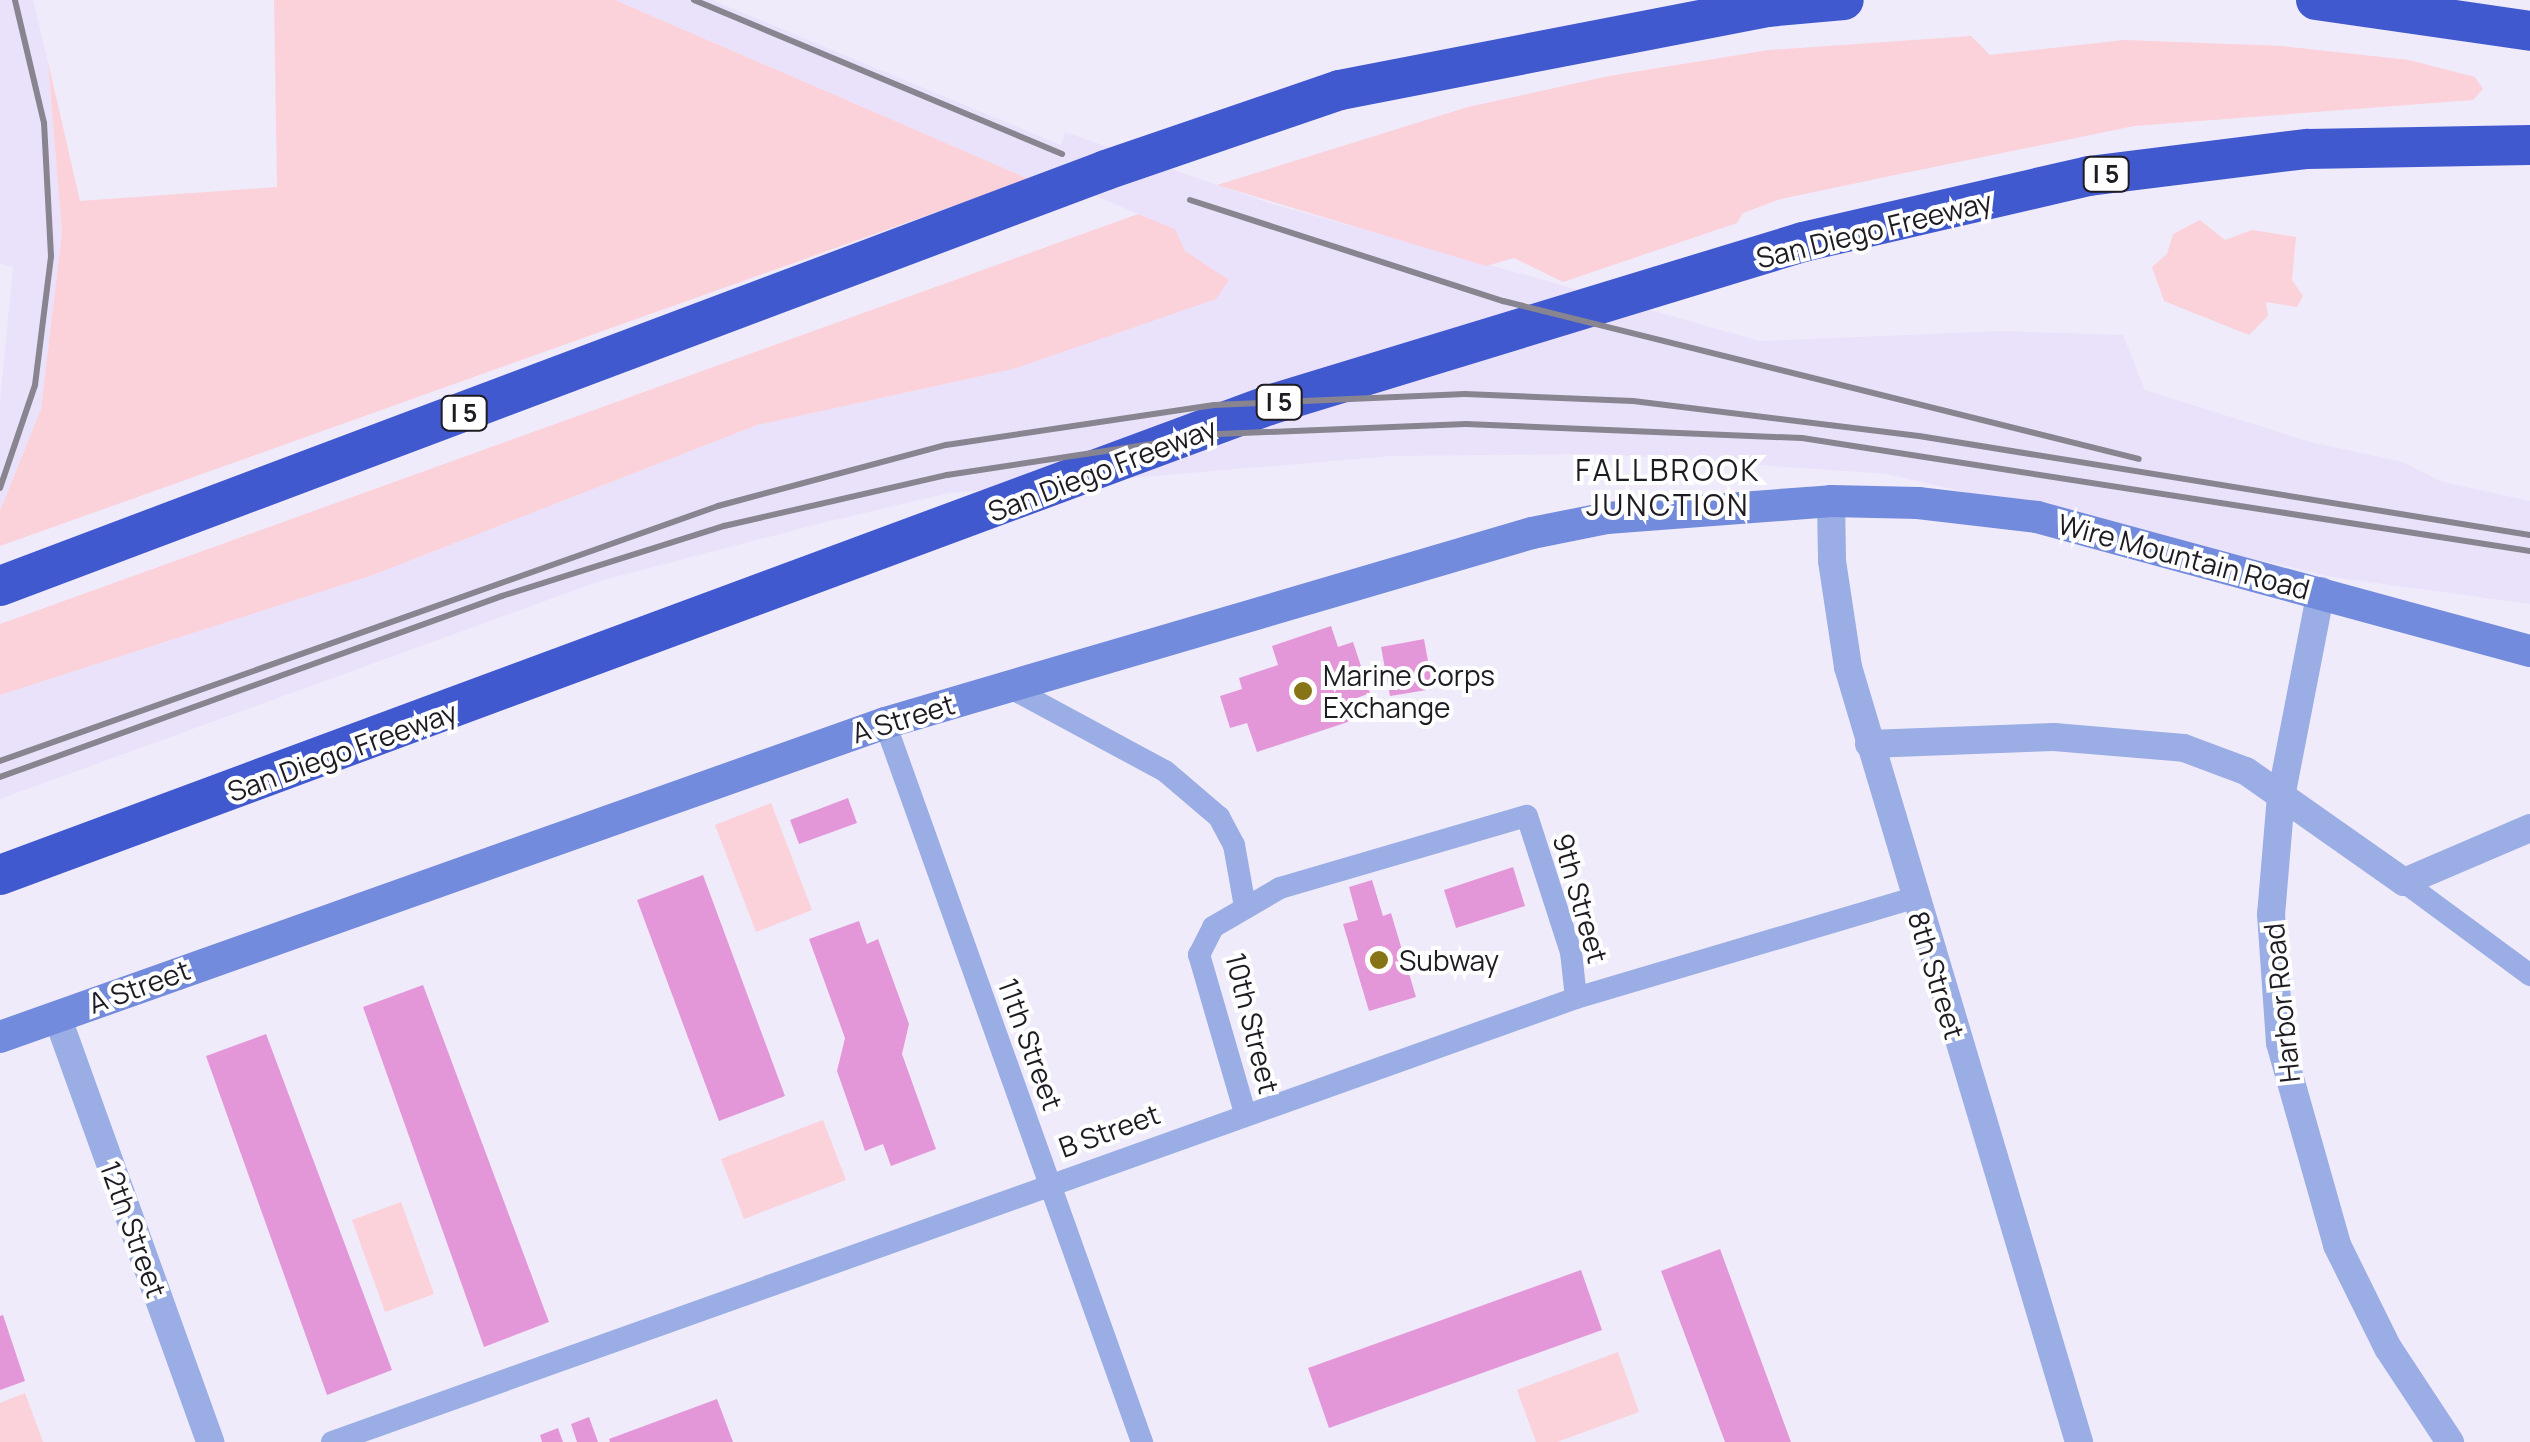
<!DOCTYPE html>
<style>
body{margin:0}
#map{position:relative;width:2530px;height:1442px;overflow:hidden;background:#f0ebfb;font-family:Manrope,sans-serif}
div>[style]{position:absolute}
.built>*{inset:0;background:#eae2fa}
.green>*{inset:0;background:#fbd1da}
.building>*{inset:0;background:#e497d8}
.minor>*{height:22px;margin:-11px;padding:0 11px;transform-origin:11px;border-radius:11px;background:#9aade4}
.tertiary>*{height:28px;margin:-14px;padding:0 14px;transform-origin:14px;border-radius:14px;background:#9aade4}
.secondary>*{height:32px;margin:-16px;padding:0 16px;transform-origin:16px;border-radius:16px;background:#738bdc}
.motorway>*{height:40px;margin:-20px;padding:0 20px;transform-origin:20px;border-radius:20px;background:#4159cf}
.rail>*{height:6px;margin:-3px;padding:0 3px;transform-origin:3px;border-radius:3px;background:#888590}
.dots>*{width:28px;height:28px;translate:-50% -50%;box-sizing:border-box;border:5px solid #fff;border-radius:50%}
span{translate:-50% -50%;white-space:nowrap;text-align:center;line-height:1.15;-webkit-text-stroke:8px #fff;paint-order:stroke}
.shield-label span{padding:2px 8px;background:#fff;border:2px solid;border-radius:8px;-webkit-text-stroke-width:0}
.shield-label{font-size:25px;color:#1e1c22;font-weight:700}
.street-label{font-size:28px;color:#1e1c22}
.poi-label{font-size:28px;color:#1e1c22}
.left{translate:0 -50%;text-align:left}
.neighbourhood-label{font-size:30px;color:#1e1c22;letter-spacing:2.5px}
</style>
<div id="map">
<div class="built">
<div style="clip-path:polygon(0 0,33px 0,48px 62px,62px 233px,41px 409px,0 511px,0 401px,13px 267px,0 264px)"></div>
<div style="clip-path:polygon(615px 0,712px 0,1061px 145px,1065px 132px,1266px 202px,1760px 341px,2002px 331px,2123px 335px,2145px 390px,2310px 442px,2403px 462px,2443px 482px,2530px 501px,2530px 604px,2332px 577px,1887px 474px,1601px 454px,1392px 456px,949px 493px,818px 524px,600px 581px,0 799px,0 695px,373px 575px,757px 425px,1013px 369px,1228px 280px,1185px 251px,1175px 229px,1049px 177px,1029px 179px)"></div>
</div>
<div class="green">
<div style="clip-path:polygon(274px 0,615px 0,1029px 179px,0 546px,0 511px,41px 409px,62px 233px,48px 62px,80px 201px,277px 187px)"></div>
<div style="clip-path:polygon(1971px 36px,1990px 55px,2124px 40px,2282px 46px,2409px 60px,2475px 77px,2483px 89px,2473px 100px,2134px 126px,1890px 176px,1781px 199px,1743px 213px,1737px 223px,1563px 282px,1514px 258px,1486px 266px,1217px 185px,1468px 107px,1609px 76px,1769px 50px)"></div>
<div style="clip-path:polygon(1138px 214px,1175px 229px,1185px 251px,1229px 280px,1216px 299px,1013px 369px,757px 425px,373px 575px,0 695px,0 624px)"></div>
<div style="clip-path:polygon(2200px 220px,2225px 240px,2252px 230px,2296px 237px,2292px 280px,2303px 296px,2297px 307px,2266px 302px,2268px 316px,2249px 335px,2164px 301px,2152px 267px,2167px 254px,2173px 234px)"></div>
<div style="clip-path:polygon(771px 803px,812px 910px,756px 932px,715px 825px)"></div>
<div style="clip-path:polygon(823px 1120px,846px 1180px,744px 1219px,721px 1159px)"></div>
<div style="clip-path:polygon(401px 1202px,434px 1294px,385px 1312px,352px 1220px)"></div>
<div style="clip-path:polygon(1618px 1352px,1639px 1412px,1557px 1442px,1536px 1442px,1517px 1390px)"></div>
<div style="clip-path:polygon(25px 1393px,43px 1442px,0 1442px,0 1403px)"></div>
</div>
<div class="building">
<div style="clip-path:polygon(1331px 626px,1338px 647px,1353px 642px,1370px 693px,1357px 698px,1363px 717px,1257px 752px,1247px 723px,1230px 728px,1220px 696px,1242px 689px,1239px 678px,1278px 665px,1272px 646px)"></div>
<div style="clip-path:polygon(1424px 639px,1433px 689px,1390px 696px,1381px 647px)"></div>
<div style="clip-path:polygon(848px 798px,857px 823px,799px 844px,790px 820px)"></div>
<div style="clip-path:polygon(1513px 867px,1525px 906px,1456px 928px,1444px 890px)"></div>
<div style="clip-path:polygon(703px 875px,785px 1096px,719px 1121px,637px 900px)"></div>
<div style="clip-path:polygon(1372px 880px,1383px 916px,1391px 913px,1416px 997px,1369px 1011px,1343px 924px,1358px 920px,1349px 887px)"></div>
<div style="clip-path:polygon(859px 921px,867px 944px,878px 939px,909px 1024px,902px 1054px,936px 1149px,891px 1166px,883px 1144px,865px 1151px,837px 1071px,845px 1038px,809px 939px)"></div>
<div style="clip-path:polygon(423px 985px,549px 1322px,484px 1347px,363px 1007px)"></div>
<div style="clip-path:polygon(266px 1034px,392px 1370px,327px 1395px,206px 1056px)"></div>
<div style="clip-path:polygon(1720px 1249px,1791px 1442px,1725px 1442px,1661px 1271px)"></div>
<div style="clip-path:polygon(1581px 1270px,1602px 1330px,1329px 1428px,1308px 1368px)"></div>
<div style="clip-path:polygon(3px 1315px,25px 1381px,0 1390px,0 1316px)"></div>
<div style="clip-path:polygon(717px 1399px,733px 1442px,610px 1442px,609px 1439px)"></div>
<div style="clip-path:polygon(589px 1417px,598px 1442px,577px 1442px,571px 1424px)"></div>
<div style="clip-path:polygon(558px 1428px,563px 1442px,542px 1442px,540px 1435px)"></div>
</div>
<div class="minor">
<div style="left:1007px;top:686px;width:179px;rotate:28.3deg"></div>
<div style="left:1165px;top:771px;width:71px;rotate:40.4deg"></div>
<div style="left:1219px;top:817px;width:32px;rotate:62deg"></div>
<div style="left:1234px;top:845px;width:63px;rotate:79.9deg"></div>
<div style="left:885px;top:723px;width:764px;rotate:70.33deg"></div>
<div style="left:2404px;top:882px;width:157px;rotate:36.4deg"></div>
<div style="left:1245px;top:1113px;width:165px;rotate:-106.2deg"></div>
<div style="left:1199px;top:955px;width:31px;rotate:-63deg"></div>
<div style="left:1213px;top:927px;width:78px;rotate:-30.2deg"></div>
<div style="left:1280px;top:888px;width:257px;rotate:-16.3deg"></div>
<div style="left:1527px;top:816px;width:143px;rotate:72.1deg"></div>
<div style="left:1571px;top:952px;width:46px;rotate:83.8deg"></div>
<div style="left:332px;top:1442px;width:1321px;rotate:-19.64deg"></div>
<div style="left:1576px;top:998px;width:352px;rotate:-16.5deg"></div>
</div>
<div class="tertiary">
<div style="left:1831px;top:501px;width:60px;rotate:89deg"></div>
<div style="left:1832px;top:561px;width:107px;rotate:81.4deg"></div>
<div style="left:1848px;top:667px;width:809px;rotate:73.4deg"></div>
<div style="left:2321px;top:591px;width:209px;rotate:101deg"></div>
<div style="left:2281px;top:796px;width:118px;rotate:94.8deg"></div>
<div style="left:2271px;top:914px;width:129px;rotate:86deg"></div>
<div style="left:2280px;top:1043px;width:210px;rotate:74.2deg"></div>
<div style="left:2337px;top:1245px;width:115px;rotate:63.7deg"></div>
<div style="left:2388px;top:1348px;width:113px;rotate:56.6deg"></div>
<div style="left:1869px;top:744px;width:185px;rotate:-2.2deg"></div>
<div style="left:2054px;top:737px;width:130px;rotate:4.8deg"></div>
<div style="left:2184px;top:748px;width:66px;rotate:20.4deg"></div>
<div style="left:2246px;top:771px;width:193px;rotate:35.1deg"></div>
<div style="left:2404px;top:882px;width:137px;rotate:-23.2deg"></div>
<div style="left:57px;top:1016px;width:453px;rotate:70.2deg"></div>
</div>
<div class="secondary">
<div style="left:0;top:1037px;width:939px;rotate:-19.53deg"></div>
<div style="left:885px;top:723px;width:674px;rotate:-16.37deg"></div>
<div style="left:1532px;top:533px;width:76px;rotate:-11.3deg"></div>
<div style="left:1607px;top:518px;width:225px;rotate:-4.3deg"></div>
<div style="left:1831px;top:501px;width:87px;rotate:1.3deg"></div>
<div style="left:1918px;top:503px;width:120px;rotate:6.7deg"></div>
<div style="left:2037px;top:517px;width:511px;rotate:15.21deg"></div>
</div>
<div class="motorway">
<div style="left:2316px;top:0;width:216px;rotate:8.2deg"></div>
<div style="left:0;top:586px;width:1182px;rotate:-20.61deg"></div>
<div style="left:1106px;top:170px;width:247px;rotate:-18.9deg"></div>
<div style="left:1340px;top:90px;width:435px;rotate:-11deg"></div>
<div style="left:1767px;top:7px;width:77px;rotate:-5.2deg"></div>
<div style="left:0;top:875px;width:1353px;rotate:-20.32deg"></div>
<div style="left:1269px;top:405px;width:558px;rotate:-16.97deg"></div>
<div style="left:1803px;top:242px;width:294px;rotate:-13deg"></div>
<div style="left:2089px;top:176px;width:220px;rotate:-7.1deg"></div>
<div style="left:2307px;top:149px;width:223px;rotate:-1deg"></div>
</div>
<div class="rail">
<div style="left:694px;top:0;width:399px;rotate:22.7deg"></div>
<div style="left:1190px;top:200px;width:329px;rotate:17.9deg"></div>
<div style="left:1503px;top:301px;width:655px;rotate:13.95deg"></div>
<div style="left:0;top:488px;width:109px;rotate:-71.2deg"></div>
<div style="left:35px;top:385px;width:130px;rotate:-82.9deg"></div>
<div style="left:51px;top:256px;width:133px;rotate:-93deg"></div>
<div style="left:44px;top:123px;width:126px;rotate:-103.3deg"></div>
<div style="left:0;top:761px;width:762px;rotate:-19.55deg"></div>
<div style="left:718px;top:506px;width:236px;rotate:-15deg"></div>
<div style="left:946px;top:445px;width:271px;rotate:-8.5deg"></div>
<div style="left:1214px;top:405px;width:251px;rotate:-2.5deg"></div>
<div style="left:1465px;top:394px;width:168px;rotate:2.4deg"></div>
<div style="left:1633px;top:401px;width:288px;rotate:7deg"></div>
<div style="left:1919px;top:436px;width:619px;rotate:9.2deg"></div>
<div style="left:0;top:777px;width:534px;rotate:-19.83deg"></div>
<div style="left:502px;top:596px;width:233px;rotate:-17.5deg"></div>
<div style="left:724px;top:526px;width:229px;rotate:-12.9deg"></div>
<div style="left:947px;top:475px;width:274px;rotate:-8.6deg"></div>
<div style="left:1218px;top:434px;width:248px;rotate:-2.3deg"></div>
<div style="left:1466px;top:424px;width:336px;rotate:2.4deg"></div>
<div style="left:1802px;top:438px;width:737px;rotate:8.82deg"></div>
</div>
<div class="dots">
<div style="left:1303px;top:691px;background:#867416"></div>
<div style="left:1379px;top:960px;background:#867416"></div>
</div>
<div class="shield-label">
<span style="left:2106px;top:174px">I 5</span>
<span style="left:1279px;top:402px">I 5</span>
<span style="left:464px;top:413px">I 5</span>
</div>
<div class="street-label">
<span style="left:1874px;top:229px;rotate:-14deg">San Diego Freeway</span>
<span style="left:1102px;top:469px;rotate:-21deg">San Diego Freeway</span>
<span style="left:2184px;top:556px;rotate:15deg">Wire Mountain Road</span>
<span style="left:903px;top:718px;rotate:-17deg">A Street</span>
<span style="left:342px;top:751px;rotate:-20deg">San Diego Freeway</span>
<span style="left:1581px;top:898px;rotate:74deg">9th Street</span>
<span style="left:1937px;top:975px;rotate:73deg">8th Street</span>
<span style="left:139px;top:986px;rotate:-20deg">A Street</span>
<span style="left:2281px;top:1003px;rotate:-96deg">Harbor Road</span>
<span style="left:1253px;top:1023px;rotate:76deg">10th Street</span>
<span style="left:1031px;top:1044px;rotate:70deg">11th Street</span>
<span style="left:1109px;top:1130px;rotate:-20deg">B Street</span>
<span style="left:134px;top:1229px;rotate:70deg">12th Street</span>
</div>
<div class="poi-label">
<span class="left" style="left:1323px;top:691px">Marine Corps<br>Exchange</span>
<span class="left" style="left:1399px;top:960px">Subway</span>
</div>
<div class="neighbourhood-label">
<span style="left:1668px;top:487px">FALLBROOK<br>JUNCTION</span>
</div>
</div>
